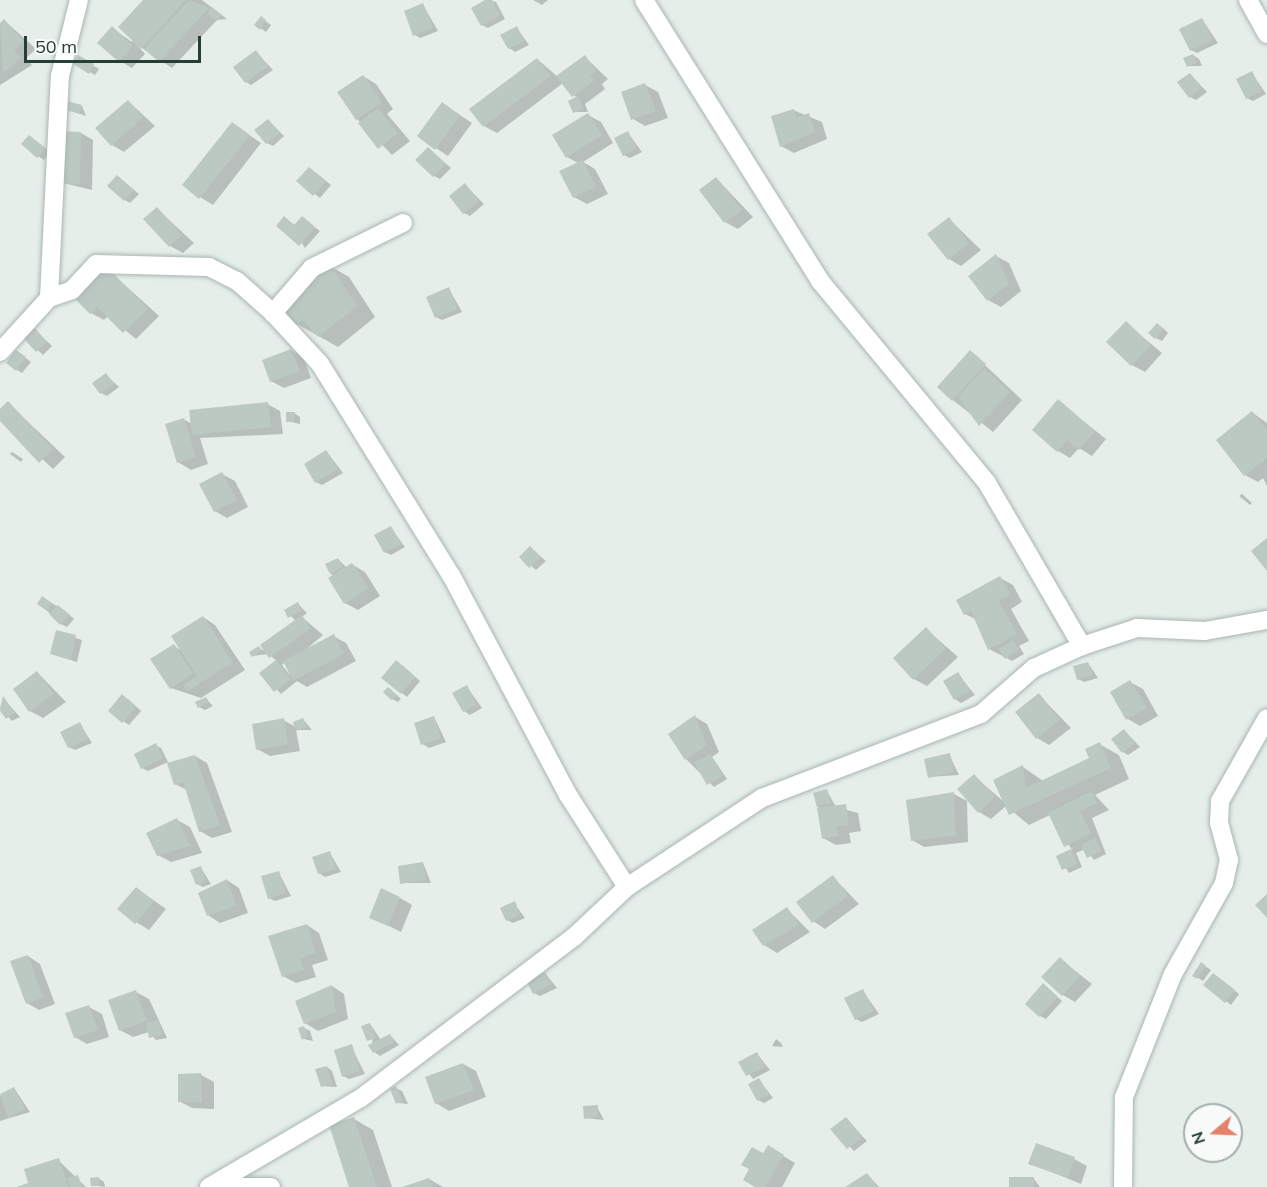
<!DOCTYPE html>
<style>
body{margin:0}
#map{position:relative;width:1267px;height:1187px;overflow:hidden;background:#e6eeea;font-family:Mulish,sans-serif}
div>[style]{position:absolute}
.shadow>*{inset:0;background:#0003}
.building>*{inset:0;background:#bcc8c2}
.roads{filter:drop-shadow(0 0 2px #a9b6b0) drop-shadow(0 0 2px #a9b6b0)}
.minor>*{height:18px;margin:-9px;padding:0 9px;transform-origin:9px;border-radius:9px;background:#fff}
span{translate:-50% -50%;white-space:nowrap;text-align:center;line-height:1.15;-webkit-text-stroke:5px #f7faf8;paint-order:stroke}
.north{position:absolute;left:1183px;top:1103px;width:60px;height:60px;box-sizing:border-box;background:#f7faf8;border:2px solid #a4afaa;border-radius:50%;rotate:251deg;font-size:16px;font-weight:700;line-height:24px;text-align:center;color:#273e36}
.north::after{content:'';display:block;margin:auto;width:21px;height:27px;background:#e4826d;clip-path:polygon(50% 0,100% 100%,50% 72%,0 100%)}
.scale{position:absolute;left:24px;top:36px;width:177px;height:27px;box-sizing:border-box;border:3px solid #273e36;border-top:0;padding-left:8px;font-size:18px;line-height:21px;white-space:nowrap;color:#273e36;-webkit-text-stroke:4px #f7faf8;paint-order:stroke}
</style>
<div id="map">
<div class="shadow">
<div style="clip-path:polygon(145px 0,202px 0,227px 19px,217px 20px,172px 68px,136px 44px,145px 54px,132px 68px,120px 61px,112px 28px,132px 42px)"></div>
<div style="clip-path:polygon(488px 0,496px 2px,505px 19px,488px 28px,482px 25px)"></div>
<div style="clip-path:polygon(533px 0,548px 0,542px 5px)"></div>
<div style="clip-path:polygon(423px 5px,438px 31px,420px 38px,415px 35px)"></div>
<div style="clip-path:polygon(261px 18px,271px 25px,266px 32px,256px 25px)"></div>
<div style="clip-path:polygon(1202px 19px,1218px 43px,1197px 53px,1191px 50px)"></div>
<div style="clip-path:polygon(5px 21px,36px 49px,26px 58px,32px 65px,0 85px,0 25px)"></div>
<div style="clip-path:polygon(517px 28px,529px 45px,515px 52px,509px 48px)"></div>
<div style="clip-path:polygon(256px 52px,273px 70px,251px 85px,246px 82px)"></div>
<div style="clip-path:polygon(1193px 55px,1199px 59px,1202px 66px,1188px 66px)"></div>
<div style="clip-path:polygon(79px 57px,99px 69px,95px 75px,75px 63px)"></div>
<div style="clip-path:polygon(585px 57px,608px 79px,602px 84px,605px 89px,585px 104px,588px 112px,575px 112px,577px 98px,563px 83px,497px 133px,484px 126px,537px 59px,558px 77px)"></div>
<div style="clip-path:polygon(1252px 73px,1266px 94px,1253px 101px,1247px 98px)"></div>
<div style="clip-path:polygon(1190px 74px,1207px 92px,1196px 100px,1190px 97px)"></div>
<div style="clip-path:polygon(363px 76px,376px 84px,393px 109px,387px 114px,410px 141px,392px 155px,357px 119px)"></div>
<div style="clip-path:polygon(645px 85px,658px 92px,668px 118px,645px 126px,633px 119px)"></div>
<div style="clip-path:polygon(128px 101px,155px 126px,124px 152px,112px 145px)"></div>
<div style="clip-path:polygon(443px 104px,472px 123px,448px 156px,436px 148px)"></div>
<div style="clip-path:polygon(82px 106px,86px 116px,67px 109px)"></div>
<div style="clip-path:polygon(793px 110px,822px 122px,827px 139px,794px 153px,781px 146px)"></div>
<div style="clip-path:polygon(588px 115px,601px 122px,613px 143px,583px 162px,595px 169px,608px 194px,587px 204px,574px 197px,578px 163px,567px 157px)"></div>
<div style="clip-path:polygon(268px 120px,284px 136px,273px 146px,267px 143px)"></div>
<div style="clip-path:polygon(233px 124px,261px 143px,213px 205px,200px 197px)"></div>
<div style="clip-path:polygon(81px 133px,93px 140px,92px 190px,63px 183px)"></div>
<div style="clip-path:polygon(628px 133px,642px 152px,630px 158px,624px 155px)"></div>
<div style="clip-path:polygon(35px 140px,50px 152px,44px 160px,38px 156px)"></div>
<div style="clip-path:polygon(428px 148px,451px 168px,440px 179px,434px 176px)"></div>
<div style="clip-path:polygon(315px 172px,331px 185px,320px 198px,298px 181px)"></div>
<div style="clip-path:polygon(118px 177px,139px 194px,130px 203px,125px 200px)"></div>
<div style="clip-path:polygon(716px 178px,753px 217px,738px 229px,725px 222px)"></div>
<div style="clip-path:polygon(465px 185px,484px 204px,470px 216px,464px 213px)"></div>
<div style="clip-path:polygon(157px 209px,194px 243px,183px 253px,170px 246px)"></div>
<div style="clip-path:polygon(285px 218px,296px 226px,302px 218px,320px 231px,305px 248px)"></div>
<div style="clip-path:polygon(949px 219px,981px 250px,961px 266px,949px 259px)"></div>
<div style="clip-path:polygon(996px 256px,1009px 263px,1021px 291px,1001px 307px,988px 300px)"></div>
<div style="clip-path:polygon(330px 266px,349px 277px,375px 317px,338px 347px,297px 324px)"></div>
<div style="clip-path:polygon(107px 269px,159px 316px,136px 339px,108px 316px,104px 320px,91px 313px)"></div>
<div style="clip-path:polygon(449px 289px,462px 312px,442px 320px,436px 317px)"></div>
<div style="clip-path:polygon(1126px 323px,1162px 353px,1145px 372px,1132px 365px)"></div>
<div style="clip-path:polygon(1163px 328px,1168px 333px,1162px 341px,1156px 338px)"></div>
<div style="clip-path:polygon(35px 330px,52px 346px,43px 355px,26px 339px)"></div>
<div style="clip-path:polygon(291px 350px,304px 358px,311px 378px,284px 388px,271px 381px)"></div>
<div style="clip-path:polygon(971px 352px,1022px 400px,993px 432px,953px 400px)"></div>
<div style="clip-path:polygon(22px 355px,31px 362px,22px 373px,17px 370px)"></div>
<div style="clip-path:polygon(106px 375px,119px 387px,107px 396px,101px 393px)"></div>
<div style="clip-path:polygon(1058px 401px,1106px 439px,1092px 456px,1079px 448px,1070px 458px,1058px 451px)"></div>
<div style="clip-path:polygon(8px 403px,65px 457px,53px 469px,0 419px)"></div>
<div style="clip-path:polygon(267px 404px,280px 411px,283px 434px,200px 438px,208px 464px,191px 470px,178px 462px,183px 419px,192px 424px)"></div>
<div style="clip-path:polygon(294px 413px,300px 417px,300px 424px,287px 421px)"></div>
<div style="clip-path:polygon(1253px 413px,1267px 423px,1267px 486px,1263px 478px,1258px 482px,1245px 475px)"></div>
<div style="clip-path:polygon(12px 452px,23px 459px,21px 462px,10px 454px)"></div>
<div style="clip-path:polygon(327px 452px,343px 473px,322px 485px,316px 482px)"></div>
<div style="clip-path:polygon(222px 474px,235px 481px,248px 507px,227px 518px,215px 511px)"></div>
<div style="clip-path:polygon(1242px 494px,1252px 503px,1250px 505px,1239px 496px)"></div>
<div style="clip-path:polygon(391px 528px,405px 547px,391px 555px,385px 552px)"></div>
<div style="clip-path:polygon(530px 548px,546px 561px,536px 570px,521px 557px)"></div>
<div style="clip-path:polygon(338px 559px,347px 568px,353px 565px,365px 572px,380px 596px,358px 610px,345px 603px,331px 573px)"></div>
<div style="clip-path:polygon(1000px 578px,1013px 585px,1022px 602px,1011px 609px,1029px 641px,1019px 646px,1024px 654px,1012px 661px,989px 649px,977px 620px,965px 614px)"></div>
<div style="clip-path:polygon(42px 598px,64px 610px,74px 619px,67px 627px,61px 624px,39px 603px)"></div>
<div style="clip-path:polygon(evenodd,298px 604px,307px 613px,302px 617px,323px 635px,302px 653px,333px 636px,346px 643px,356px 661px,307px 687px,297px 681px,281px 694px,261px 673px,277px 661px,268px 654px,253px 656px,259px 648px,268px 653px,296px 621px,286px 611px,298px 604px,285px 662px,292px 674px,290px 675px,282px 665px,285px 662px)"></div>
<div style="clip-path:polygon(203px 617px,215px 625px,245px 670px,201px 698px,171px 688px,174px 646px,182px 651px)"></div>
<div style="clip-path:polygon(926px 629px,958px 657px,927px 686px,914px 679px)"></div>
<div style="clip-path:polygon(57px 632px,82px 640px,77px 662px,52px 654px)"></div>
<div style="clip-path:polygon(1088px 663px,1098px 678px,1084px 682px,1078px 679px)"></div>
<div style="clip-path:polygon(402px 665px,420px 681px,407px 697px,402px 693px)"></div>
<div style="clip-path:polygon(38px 673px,66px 702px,43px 718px,30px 711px)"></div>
<div style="clip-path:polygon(958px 674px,975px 695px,961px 703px,955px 699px)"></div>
<div style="clip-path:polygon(1130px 682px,1143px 689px,1158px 716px,1140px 726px,1128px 719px,1112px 693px)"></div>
<div style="clip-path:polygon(467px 687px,482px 708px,470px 715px,464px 711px)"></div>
<div style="clip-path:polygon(389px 688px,401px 699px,398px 702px,392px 699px)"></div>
<div style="clip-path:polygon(1039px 695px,1071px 728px,1049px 745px,1037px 738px)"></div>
<div style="clip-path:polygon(3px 698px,20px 717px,12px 721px,0 708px)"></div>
<div style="clip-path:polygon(128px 699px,141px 711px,129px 725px,123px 721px)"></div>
<div style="clip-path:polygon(206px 699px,213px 706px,205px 710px,199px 707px)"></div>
<div style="clip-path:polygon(434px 717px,446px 742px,429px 748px,423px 744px)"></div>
<div style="clip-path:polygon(695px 717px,707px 724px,719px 752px,712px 757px,727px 779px,714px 787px,686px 759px)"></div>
<div style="clip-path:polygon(303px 719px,312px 730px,296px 730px,300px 751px,270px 756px,257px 749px,283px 720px,296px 727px)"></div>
<div style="clip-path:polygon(80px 724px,92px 743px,75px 750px,69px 747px)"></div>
<div style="clip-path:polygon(1124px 730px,1140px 747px,1128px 755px,1123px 752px)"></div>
<div style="clip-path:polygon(1099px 744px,1119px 755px,1129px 779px,1095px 795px,1109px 810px,1092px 818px,1106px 854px,1094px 860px,1085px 849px,1076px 853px,1082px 867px,1069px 873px,1058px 856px,1072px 850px,1050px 815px,1029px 825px,1006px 806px,991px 819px,979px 812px,974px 776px,1003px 801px,1023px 767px,1043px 781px,1091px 759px)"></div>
<div style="clip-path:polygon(155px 745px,161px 748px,169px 764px,195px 756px,207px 763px,232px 832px,212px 838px,200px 831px,187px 790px,175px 784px,168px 762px,148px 771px,142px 768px)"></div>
<div style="clip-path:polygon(949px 754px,959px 775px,929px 777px)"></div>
<div style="clip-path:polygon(827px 791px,836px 807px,858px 813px,861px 831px,849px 833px,851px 843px,836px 845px,823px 838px,818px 806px)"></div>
<div style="clip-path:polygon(954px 794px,967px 801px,968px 842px,924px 847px,912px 840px,907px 801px)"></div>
<div style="clip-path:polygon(177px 820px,190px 827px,202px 853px,171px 862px,158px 855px)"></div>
<div style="clip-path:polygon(330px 853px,341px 872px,325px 877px,319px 873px)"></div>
<div style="clip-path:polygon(423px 863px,431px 883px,402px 883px)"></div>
<div style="clip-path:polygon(201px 868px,211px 884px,203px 887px,197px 884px)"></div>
<div style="clip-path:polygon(279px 873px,291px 896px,275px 901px,269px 898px)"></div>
<div style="clip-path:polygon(833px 877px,859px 904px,825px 929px,813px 921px)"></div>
<div style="clip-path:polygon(227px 880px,239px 888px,248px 913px,220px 923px,208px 915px)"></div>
<div style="clip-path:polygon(136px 888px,166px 909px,149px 930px,136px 922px)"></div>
<div style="clip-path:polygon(400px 898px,412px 905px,401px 932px,371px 917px)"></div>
<div style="clip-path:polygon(514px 903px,525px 918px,513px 923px,507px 920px)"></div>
<div style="clip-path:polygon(787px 909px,810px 932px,777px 953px,764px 945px)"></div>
<div style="clip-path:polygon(307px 925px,319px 933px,328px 960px,312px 965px,316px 977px,296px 983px,283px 976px)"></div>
<div style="clip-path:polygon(28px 956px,40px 964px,55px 1004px,39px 1010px,27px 1003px)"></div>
<div style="clip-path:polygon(1060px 959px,1092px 984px,1075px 1002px,1063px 995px)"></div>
<div style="clip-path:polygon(1202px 964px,1211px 970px,1203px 981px,1194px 975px)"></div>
<div style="clip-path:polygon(545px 973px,557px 988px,540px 996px,534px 993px)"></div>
<div style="clip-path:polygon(1219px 978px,1239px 994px,1231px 1005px,1226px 1001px)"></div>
<div style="clip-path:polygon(332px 986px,344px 994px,348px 1019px,318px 1031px,305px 1023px)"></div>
<div style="clip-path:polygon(1049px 989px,1062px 1001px,1046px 1019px,1040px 1016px)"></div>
<div style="clip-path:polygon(863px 991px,879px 1014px,862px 1022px,856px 1019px)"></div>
<div style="clip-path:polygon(136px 992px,149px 999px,167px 1038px,156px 1040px,149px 1032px,133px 1037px,120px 1030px)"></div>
<div style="clip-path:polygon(89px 1007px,102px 1014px,109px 1037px,87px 1044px,75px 1037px)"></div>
<div style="clip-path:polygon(370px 1024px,381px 1040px,390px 1035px,399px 1045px,380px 1056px,374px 1052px)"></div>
<div style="clip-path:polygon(304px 1028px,310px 1031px,313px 1041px,304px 1039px)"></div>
<div style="clip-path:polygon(776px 1039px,781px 1043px,783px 1047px,772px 1046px)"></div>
<div style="clip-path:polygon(351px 1046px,365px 1074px,349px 1079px,343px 1076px)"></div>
<div style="clip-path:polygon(757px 1054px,770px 1070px,753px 1079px,740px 1062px)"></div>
<div style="clip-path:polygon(463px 1064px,476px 1071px,486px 1097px,449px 1111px,436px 1103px)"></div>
<div style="clip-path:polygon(327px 1067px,332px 1071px,337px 1087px,322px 1086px)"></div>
<div style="clip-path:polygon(201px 1075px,214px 1082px,214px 1109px,192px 1108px,179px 1101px)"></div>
<div style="clip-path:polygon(759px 1080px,773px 1098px,764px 1103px,758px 1100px)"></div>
<div style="clip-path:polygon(14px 1088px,30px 1112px,0 1121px,0 1096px)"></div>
<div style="clip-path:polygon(396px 1088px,402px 1091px,408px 1104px,398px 1103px)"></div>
<div style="clip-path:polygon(597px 1107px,604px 1120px,585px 1118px)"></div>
<div style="clip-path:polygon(354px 1119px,373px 1130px,392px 1187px,350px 1187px)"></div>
<div style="clip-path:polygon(846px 1119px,867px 1141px,854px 1151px,833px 1129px)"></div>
<div style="clip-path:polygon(768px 1147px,795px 1163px,782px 1187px,758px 1187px)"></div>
<div style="clip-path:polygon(1074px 1159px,1087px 1166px,1081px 1184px,1030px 1163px)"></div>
<div style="clip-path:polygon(58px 1160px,86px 1187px,22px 1187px,30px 1184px)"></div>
<div style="clip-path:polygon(867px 1174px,879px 1187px,848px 1187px)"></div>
<div style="clip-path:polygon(98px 1178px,104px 1182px,105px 1187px,93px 1185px)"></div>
<div style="clip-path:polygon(429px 1179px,443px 1187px,406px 1187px)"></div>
<div style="clip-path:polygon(1034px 1179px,1040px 1187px,1011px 1187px)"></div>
</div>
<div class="building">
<div style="clip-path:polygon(143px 0,186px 0,141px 49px,118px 27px)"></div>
<div style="clip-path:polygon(189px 0,209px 8px,159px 62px,144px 49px)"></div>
<div style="clip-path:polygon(485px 0,492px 0,500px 16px,481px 26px,471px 8px)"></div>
<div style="clip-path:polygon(423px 3px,433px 28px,413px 36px,404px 11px)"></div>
<div style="clip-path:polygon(212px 7px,222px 15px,217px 21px,207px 14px)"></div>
<div style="clip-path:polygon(261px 16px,266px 20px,260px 30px,254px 25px)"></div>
<div style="clip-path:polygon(1202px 18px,1213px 40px,1190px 51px,1179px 29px)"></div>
<div style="clip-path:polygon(4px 19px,24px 42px,14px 50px,21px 58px,3px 73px,0 23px)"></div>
<div style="clip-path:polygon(112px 26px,133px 46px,119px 62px,97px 43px)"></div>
<div style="clip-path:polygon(517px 26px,524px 41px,508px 49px,500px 35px)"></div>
<div style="clip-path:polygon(256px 50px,268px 66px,245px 83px,233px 67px)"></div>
<div style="clip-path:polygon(1193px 54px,1197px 63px,1187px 67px,1183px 58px)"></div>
<div style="clip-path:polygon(78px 55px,94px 64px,89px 74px,73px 64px)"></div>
<div style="clip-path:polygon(585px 55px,596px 71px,590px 76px,594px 81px,572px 97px,556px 76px)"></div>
<div style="clip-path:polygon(537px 58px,551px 76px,483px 127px,469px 109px)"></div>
<div style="clip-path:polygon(1252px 71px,1262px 91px,1246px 99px,1236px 79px)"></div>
<div style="clip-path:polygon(1190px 73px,1202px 88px,1189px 98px,1177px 82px)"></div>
<div style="clip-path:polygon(363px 75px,382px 102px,356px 120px,337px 92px)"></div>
<div style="clip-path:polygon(645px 83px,656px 111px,631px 120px,621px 92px)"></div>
<div style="clip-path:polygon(578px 96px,583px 109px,573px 113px,568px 101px)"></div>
<div style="clip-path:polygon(128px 100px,143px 118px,111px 146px,95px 128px)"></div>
<div style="clip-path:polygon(67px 101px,82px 105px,80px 114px,65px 110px)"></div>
<div style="clip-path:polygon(442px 102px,460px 115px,435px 150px,417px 136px)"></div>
<div style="clip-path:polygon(378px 108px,398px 133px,378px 149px,358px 123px)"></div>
<div style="clip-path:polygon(794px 109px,796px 118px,809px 113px,815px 132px,780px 147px,771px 116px)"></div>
<div style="clip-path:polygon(588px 113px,602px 135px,566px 158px,552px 135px)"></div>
<div style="clip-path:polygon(268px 119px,280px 133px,266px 144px,254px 130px)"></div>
<div style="clip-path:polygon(232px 122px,250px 135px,199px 199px,182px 185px)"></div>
<div style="clip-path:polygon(62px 131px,81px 132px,80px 184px,61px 183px)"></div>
<div style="clip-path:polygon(628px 131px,637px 149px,623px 156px,614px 138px)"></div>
<div style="clip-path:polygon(29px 135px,45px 148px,37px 158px,21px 144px)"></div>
<div style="clip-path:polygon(428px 147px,446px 164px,433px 177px,415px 160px)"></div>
<div style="clip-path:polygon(583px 160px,596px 187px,573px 198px,559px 171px)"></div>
<div style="clip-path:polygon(309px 167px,326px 181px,313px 196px,296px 181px)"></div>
<div style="clip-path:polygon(117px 175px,134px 190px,124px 201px,107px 186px)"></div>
<div style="clip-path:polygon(716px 177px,742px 210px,724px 223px,699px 190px)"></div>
<div style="clip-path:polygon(465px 183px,479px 201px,463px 214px,449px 196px)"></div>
<div style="clip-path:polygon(157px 207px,182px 235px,169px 247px,143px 219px)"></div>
<div style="clip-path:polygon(284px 216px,294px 225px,302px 216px,315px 227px,299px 246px,276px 226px)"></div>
<div style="clip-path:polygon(949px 217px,969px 243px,948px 260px,927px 234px)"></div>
<div style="clip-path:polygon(996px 254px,1009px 284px,987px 301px,968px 276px)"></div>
<div style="clip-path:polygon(330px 264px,357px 306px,318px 337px,303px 320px,296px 325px,281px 306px)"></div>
<div style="clip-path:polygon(107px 267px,148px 309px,123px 333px,97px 307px,90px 314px,75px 299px)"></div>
<div style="clip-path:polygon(449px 287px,457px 309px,435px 318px,426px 297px)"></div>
<div style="clip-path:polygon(1126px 321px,1151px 345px,1131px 366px,1106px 342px)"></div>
<div style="clip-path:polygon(1157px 323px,1164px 329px,1155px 339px,1148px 333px)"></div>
<div style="clip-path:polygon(35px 328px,47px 342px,36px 352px,24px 339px)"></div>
<div style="clip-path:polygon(291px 349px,300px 371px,270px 382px,262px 360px)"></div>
<div style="clip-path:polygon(16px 350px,26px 357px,16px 371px,6px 363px)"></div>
<div style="clip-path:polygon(970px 350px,986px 364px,952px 401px,937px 387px)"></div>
<div style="clip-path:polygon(984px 368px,1010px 392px,979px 426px,958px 397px)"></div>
<div style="clip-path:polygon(106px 373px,114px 384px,100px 394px,92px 383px)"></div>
<div style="clip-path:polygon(1058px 399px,1095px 431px,1079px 450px,1067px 440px,1057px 452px,1032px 430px)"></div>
<div style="clip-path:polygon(8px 401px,53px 449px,39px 463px,0 421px,0 409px)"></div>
<div style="clip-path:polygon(268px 402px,271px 427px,192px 435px,189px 410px)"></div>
<div style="clip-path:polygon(1252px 411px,1267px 430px,1267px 458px,1244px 476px,1216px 440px)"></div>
<div style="clip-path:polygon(286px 412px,295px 412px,295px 421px,286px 422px)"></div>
<div style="clip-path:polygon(184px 418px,196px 457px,177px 463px,165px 424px)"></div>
<div style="clip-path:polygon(326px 450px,338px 469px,315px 483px,304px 464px)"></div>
<div style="clip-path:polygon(222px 472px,237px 500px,214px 512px,199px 484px)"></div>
<div style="clip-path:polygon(391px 526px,401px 544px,384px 553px,374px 535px)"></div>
<div style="clip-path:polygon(1267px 538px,1267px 571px,1251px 551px)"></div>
<div style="clip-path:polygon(530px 546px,541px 557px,529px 568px,519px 557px)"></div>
<div style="clip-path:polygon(338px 558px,343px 567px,330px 574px,325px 564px)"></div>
<div style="clip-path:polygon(352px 563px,369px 588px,344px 604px,328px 578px)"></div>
<div style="clip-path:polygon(1000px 576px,1011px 595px,999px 601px,1017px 634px,988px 650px,971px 611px,964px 615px,956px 600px)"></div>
<div style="clip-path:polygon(42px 596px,52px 603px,47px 611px,37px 604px)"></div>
<div style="clip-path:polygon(298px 602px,302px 610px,288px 618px,284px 610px)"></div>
<div style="clip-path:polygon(58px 605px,69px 615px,60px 625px,49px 614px)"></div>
<div style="clip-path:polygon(302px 615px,311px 628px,269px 658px,260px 645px)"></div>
<div style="clip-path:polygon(203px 616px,233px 662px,187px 692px,183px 686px,197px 676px,171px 636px)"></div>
<div style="clip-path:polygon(926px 627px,946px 649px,913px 680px,893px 658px)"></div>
<div style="clip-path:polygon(56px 630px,76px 635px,71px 660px,50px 654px)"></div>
<div style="clip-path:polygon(334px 634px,344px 654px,293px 681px,283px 661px)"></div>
<div style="clip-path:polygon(1013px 640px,1019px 650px,1005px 659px,998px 649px)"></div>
<div style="clip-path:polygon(174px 644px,193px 674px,170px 689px,150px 659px)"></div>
<div style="clip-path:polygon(259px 646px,261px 651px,252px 657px,249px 652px)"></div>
<div style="clip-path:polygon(276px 660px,291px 679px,274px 692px,259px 673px)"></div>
<div style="clip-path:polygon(396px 660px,415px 677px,401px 694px,381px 678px)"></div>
<div style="clip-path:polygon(1088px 662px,1093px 675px,1077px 680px,1073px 666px)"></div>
<div style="clip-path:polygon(37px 671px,54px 694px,29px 712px,13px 689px)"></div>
<div style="clip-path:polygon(958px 672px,970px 691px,954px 700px,943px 681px)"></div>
<div style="clip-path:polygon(1130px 680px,1147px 708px,1126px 720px,1110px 692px)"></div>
<div style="clip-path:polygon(467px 685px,477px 705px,463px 712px,452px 693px)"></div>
<div style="clip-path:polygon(388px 687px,397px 695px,391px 700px,383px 692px)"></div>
<div style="clip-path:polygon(1039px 693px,1060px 720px,1036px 739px,1015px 712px)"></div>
<div style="clip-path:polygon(122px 694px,136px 707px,122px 723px,108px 711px)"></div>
<div style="clip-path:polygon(3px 696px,15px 713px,6px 719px,0 711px)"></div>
<div style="clip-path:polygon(206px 697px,209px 702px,198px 708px,195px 702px)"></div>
<div style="clip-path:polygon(695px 715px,707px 745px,685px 760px,668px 734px)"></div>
<div style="clip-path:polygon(434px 716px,441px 739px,421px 745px,414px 723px)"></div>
<div style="clip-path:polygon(284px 718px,288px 744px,256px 750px,252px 724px)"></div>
<div style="clip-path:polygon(303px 718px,307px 727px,296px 731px,293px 722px)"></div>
<div style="clip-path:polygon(80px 722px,88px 739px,68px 748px,60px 732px)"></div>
<div style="clip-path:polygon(1124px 729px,1135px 744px,1122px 753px,1111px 739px)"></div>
<div style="clip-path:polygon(1100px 742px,1111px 768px,1009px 815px,993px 780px,1023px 765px,1026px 788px,1089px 758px,1085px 749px)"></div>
<div style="clip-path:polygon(156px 743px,163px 758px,141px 769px,134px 754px)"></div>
<div style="clip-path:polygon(950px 753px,954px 772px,928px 778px,924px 759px)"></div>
<div style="clip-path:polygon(710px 754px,723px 776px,707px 785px,694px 763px)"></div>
<div style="clip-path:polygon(195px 755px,220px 825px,199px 832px,183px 782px,174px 785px,167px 763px)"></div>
<div style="clip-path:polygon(974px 774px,995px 797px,978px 813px,957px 789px)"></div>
<div style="clip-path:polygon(827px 789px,831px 803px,817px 807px,813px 793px)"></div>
<div style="clip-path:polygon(1092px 791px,1097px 803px,1080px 811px,1091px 833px,1064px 847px,1048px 813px)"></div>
<div style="clip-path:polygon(954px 792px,956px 835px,911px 841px,906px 800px)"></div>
<div style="clip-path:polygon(846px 804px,849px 825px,837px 826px,839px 836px,822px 839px,817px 808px)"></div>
<div style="clip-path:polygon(177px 818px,190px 846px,157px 856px,146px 833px)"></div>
<div style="clip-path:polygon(1095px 838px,1101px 851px,1087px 858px,1081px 845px)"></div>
<div style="clip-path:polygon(1071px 849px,1078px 864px,1062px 870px,1056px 856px)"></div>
<div style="clip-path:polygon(330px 851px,336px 869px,318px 874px,312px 857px)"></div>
<div style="clip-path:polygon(423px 862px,426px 880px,400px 884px,398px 866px)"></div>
<div style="clip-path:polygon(201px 866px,206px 881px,196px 885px,190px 870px)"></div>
<div style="clip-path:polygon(279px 871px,286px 893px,268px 899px,261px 876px)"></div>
<div style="clip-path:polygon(833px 875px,848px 896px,812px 923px,796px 902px)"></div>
<div style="clip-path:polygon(227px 879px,236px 906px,207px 916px,198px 893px)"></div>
<div style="clip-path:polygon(136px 887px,154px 901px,135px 924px,117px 909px)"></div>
<div style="clip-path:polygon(381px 888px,400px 897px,388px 926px,369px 918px)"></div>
<div style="clip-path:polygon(1267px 894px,1267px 918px,1255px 905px)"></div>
<div style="clip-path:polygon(515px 901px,520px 915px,506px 921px,500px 908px)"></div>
<div style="clip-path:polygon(787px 907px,799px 925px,763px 946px,752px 930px)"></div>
<div style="clip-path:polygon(307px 924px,316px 953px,300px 958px,304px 970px,282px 977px,268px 936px)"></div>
<div style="clip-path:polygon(28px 955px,43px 997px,26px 1004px,10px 961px)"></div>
<div style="clip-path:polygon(1060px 957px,1080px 976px,1062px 996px,1041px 977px)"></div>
<div style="clip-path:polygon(1201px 962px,1206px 966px,1197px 979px,1192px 976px)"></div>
<div style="clip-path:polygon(545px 972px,552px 984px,533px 994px,527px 982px)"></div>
<div style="clip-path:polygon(1213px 973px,1235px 990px,1225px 1003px,1203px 985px)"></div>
<div style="clip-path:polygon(1043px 983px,1058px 997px,1039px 1017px,1025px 1004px)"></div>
<div style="clip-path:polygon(332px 985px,336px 1012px,304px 1024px,295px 1001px)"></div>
<div style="clip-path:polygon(863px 989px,874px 1011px,855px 1020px,844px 998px)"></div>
<div style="clip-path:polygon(136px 990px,147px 1021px,119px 1031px,108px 1000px)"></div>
<div style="clip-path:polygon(89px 1005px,98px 1030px,74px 1038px,65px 1013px)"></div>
<div style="clip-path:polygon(158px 1020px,162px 1035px,149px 1038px,146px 1023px)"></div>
<div style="clip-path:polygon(370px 1023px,376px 1038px,367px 1041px,361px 1026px)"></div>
<div style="clip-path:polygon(304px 1026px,308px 1037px,302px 1040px,298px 1028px)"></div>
<div style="clip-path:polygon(390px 1034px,394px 1042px,373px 1053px,368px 1045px)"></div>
<div style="clip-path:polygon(352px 1044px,360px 1071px,342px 1077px,334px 1050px)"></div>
<div style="clip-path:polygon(757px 1052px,765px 1067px,746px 1076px,738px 1062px)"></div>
<div style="clip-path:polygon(463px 1063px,474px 1090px,435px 1104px,425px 1077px)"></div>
<div style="clip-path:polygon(327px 1066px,332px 1084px,321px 1087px,315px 1069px)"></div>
<div style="clip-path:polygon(201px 1073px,202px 1102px,178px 1102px,178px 1074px)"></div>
<div style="clip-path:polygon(759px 1078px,769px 1095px,757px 1101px,748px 1084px)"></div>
<div style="clip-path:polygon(396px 1086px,403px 1101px,396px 1104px,390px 1089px)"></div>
<div style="clip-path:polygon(14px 1087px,25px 1109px,8px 1118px,0 1094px)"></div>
<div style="clip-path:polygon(598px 1105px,598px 1117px,584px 1119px,583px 1106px)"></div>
<div style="clip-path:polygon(354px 1117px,377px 1187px,349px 1187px,329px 1125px)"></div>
<div style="clip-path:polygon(846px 1117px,863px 1137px,847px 1149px,830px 1129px)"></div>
<div style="clip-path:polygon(1036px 1143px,1075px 1157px,1068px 1178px,1028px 1164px)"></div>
<div style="clip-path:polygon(768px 1145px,784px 1155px,765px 1187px,755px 1187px,743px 1180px,749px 1169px,741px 1165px,752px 1147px,763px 1153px)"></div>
<div style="clip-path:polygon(59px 1158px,68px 1187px,17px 1187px,28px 1183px,24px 1169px)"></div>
<div style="clip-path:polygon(867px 1173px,877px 1187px,845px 1187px)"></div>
<div style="clip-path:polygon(78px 1175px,82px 1187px,70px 1187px,67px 1178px)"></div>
<div style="clip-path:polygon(99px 1177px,100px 1186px,91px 1186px,90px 1178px)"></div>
<div style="clip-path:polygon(1009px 1177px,1034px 1177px,1034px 1187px,1009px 1187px)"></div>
<div style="clip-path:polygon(429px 1178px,433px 1187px,402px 1187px)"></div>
</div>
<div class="roads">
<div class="minor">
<div style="left:644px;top:0;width:332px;rotate:57.9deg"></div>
<div style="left:820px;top:281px;width:262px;rotate:50.4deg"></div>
<div style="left:987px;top:483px;width:189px;rotate:59.8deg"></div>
<div style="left:1248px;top:0;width:39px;rotate:61deg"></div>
<div style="left:403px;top:223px;width:102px;rotate:153.7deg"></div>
<div style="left:312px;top:268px;width:60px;rotate:130.9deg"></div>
<div style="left:273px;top:313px;width:69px;rotate:47.3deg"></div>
<div style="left:320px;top:364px;width:248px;rotate:58.2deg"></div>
<div style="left:451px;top:575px;width:249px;rotate:62deg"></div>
<div style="left:568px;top:795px;width:109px;rotate:57.3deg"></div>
<div style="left:49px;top:298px;width:222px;rotate:-87.2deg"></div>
<div style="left:60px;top:76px;width:78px;rotate:-76deg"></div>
<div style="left:0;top:352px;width:73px;rotate:-47.8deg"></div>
<div style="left:49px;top:298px;width:24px;rotate:-19deg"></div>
<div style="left:72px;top:290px;width:35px;rotate:-47deg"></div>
<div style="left:96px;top:264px;width:113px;rotate:1.5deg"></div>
<div style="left:209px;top:267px;width:31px;rotate:27deg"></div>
<div style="left:237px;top:281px;width:48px;rotate:41.6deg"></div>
<div style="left:209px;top:1187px;width:176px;rotate:-30.4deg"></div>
<div style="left:361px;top:1098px;width:267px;rotate:-37.1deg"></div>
<div style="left:574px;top:937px;width:73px;rotate:-43.3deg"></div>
<div style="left:627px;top:887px;width:162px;rotate:-33.4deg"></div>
<div style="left:762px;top:798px;width:235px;rotate:-21deg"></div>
<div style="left:981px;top:714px;width:70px;rotate:-41deg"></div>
<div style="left:1034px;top:668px;width:53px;rotate:-24.6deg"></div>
<div style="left:1082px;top:646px;width:58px;rotate:-18.1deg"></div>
<div style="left:1137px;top:628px;width:68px;rotate:2.5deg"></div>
<div style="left:1205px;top:631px;width:63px;rotate:-10.1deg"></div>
<div style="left:226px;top:1187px;width:45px"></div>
<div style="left:1123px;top:1187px;width:90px;rotate:-89.4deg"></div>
<div style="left:1124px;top:1097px;width:132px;rotate:-68.3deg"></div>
<div style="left:1173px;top:974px;width:104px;rotate:-60.7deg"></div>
<div style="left:1224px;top:883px;width:24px;rotate:-78deg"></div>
<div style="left:1229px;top:860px;width:39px;rotate:-105deg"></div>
<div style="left:1219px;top:822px;width:21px;rotate:-87deg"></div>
<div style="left:1220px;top:801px;width:95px;rotate:-60.5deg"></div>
</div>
</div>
<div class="north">N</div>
<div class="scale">50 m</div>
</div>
